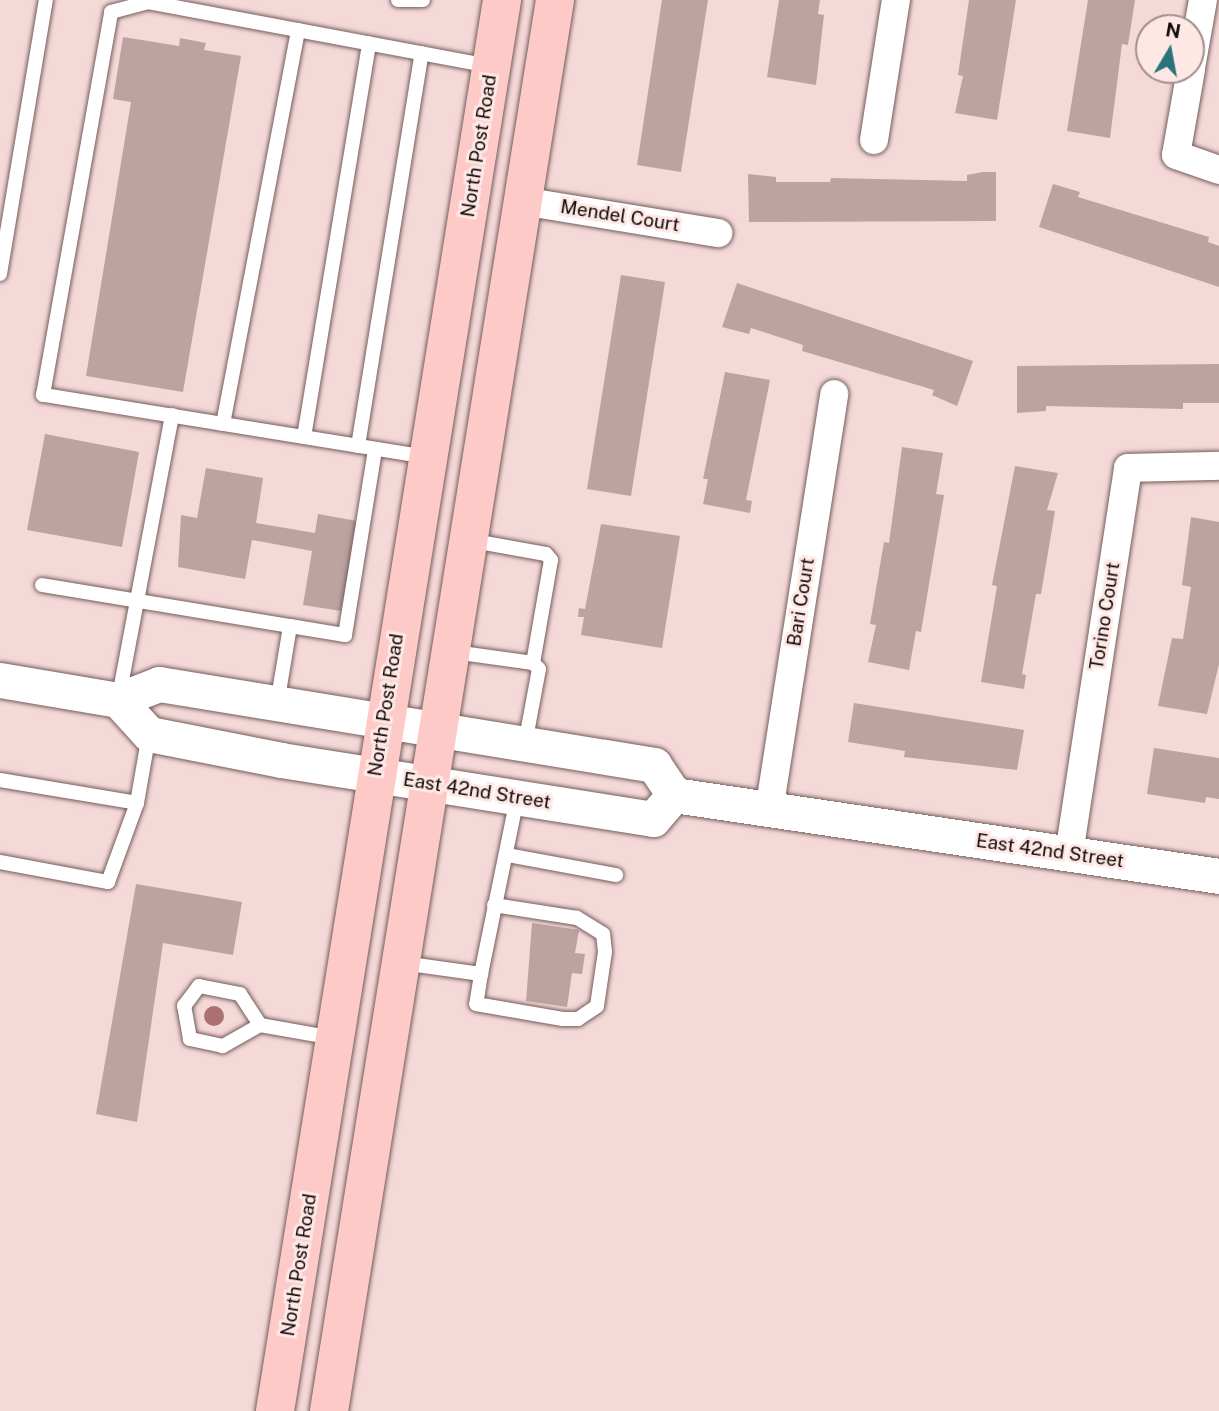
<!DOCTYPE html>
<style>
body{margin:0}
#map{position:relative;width:1219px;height:1411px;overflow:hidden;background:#f5d9d8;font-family:"Public Sans",sans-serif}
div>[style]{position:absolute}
.building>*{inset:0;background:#bca2a1}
.roads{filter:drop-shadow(0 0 2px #745d5b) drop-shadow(0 0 2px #745d5b)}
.service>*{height:14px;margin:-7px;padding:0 7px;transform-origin:7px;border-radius:7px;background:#fff}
.minor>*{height:28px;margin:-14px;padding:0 14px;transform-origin:14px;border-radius:14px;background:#fff}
.tertiary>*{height:35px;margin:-17.5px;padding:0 17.5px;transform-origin:17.5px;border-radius:17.5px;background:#fff}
.primary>*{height:38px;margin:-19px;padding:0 19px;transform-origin:19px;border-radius:19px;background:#fecac8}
.trees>*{width:20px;height:20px;margin:-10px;border-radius:50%;background:#ac6f72}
span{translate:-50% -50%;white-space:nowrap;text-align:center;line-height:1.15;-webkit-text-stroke:6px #fee8e6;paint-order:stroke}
.street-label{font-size:19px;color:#110908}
.north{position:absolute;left:1135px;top:14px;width:70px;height:70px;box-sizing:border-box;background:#fee8e6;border:2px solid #9f8f8d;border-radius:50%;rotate:10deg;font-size:19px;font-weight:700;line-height:28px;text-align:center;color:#110908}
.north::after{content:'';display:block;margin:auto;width:24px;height:32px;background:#2a7479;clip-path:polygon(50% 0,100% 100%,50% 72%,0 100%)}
</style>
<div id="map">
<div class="building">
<div style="clip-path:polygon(662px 0,708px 0,681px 172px,637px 165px)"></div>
<div style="clip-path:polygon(779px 0,820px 0,818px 14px,824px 15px,816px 85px,767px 77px)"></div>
<div style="clip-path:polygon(969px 0,1016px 0,997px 120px,955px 113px,963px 76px,958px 75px)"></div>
<div style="clip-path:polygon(1088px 0,1135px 0,1128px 45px,1122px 44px,1110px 138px,1067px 131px)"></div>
<div style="clip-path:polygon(123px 37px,179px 46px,180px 38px,206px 43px,204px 50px,241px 56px,183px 392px,86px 376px,131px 102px,113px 99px)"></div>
<div style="clip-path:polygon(983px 172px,996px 172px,996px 221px,749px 222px,748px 174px,776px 177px,776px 182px,830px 182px,831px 178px,967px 181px,967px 175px)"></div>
<div style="clip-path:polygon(1053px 184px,1080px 192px,1078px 197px,1209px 237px,1208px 242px,1219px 246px,1219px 287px,1039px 227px)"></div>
<div style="clip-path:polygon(621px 275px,665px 282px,631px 496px,587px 489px)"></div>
<div style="clip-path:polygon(737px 283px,973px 361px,957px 406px,932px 395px,934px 390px,802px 351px,803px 345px,751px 328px,749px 334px,722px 327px)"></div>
<div style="clip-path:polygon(1219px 364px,1219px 403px,1183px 403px,1183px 409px,1046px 406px,1046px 411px,1017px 413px,1017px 366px)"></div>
<div style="clip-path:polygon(725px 372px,770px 380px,746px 500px,752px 501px,750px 513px,703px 504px,708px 479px,703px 479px)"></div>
<div style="clip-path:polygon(45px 434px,139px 452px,122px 547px,27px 530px)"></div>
<div style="clip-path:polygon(902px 447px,943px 453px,936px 494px,944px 495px,921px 632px,916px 631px,909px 670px,868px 662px,876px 625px,870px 624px,884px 542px,889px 543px)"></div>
<div style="clip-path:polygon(1015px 466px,1058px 473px,1047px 510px,1055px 511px,1041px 594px,1036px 594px,1022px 674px,1026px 675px,1024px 689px,981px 682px,997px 586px,992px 585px)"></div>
<div style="clip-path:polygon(206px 468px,263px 478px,256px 523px,315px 533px,318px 514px,357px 521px,341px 611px,303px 605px,312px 551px,252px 540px,245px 579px,178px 567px,181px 515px,197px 518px)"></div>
<div style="clip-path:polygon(1191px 517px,1219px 522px,1219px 664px,1207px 714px,1158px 706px,1172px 638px,1183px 639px,1191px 587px,1182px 585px)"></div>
<div style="clip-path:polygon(601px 524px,680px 536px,662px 648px,581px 635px,584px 617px,578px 617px,579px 608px,585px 609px)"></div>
<div style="clip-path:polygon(854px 703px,1024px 730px,1017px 770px,904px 757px,905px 751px,848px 742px)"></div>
<div style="clip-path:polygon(1154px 748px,1219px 758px,1219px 799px,1206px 797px,1205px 803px,1147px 794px)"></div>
<div style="clip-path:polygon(136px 884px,242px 902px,233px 955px,163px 943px,137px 1122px,96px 1114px)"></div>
<div style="clip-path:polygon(532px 923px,579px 930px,575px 953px,585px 954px,582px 974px,572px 973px,567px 1007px,526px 1001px)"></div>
</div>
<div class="roads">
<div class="service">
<div style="left:398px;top:0;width:25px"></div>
<div style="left:0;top:274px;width:278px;rotate:-80.5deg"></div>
<div style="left:223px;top:424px;width:401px;rotate:-79.2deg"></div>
<div style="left:304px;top:437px;width:399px;rotate:-80.6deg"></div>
<div style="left:358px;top:446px;width:398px;rotate:-80.8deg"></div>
<div style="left:427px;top:457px;width:389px;rotate:-170.8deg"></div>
<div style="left:43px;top:395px;width:389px;rotate:-79.9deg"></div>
<div style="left:111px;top:12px;width:38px;rotate:-15deg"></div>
<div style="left:148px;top:2px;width:348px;rotate:10.6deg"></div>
<div style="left:468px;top:540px;width:79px;rotate:10.2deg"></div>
<div style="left:546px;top:554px;width:8px;rotate:50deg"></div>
<div style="left:551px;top:560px;width:105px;rotate:99.9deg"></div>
<div style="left:42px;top:585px;width:251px;rotate:9.4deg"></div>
<div style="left:454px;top:652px;width:80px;rotate:7.9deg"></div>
<div style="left:533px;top:663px;width:8px;rotate:45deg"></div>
<div style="left:539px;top:669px;width:76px;rotate:100.6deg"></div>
<div style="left:119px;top:696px;width:286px;rotate:-79.3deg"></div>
<div style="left:277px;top:704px;width:79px;rotate:-80.5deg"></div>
<div style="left:290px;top:626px;width:56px;rotate:9.3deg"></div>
<div style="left:345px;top:635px;width:188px;rotate:-80.8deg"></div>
<div style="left:0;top:780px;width:139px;rotate:9.5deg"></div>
<div style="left:507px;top:855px;width:111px;rotate:10.4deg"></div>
<div style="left:0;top:862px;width:110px;rotate:10.5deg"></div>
<div style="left:108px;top:882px;width:84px;rotate:-69.8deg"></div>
<div style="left:137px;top:803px;width:70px;rotate:-80.1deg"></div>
<div style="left:402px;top:963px;width:80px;rotate:7.9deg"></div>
<div style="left:481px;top:974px;width:180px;rotate:-78.4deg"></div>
<div style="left:481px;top:974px;width:30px;rotate:99deg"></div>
<div style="left:476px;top:1004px;width:88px;rotate:9.8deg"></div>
<div style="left:563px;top:1019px;width:15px"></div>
<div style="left:578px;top:1019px;width:23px;rotate:-34deg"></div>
<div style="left:597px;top:1006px;width:55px;rotate:-81.6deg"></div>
<div style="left:605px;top:952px;width:18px;rotate:-96deg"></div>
<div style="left:603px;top:934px;width:31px;rotate:-148deg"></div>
<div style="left:577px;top:918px;width:84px;rotate:-171.1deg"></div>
<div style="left:260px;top:1025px;width:43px;rotate:150.4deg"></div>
<div style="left:223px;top:1046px;width:34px;rotate:-168deg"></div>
<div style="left:190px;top:1039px;width:34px;rotate:-100deg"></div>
<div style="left:184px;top:1006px;width:25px;rotate:-53deg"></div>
<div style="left:199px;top:986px;width:42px;rotate:11deg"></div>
<div style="left:240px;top:994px;width:37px;rotate:57deg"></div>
<div style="left:260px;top:1025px;width:74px;rotate:10.1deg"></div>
</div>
<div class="minor">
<div style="left:1191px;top:68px;width:69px;rotate:-80deg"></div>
<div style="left:1191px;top:70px;width:86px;rotate:100deg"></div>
<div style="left:1176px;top:155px;width:46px;rotate:19.2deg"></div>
<div style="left:874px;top:140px;width:142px;rotate:-81.1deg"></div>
<div style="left:522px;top:201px;width:199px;rotate:9.3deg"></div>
<div style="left:769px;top:811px;width:422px;rotate:-81.1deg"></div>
<div style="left:1069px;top:854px;width:390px;rotate:-81.3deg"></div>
<div style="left:1128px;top:468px;width:91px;rotate:-1.3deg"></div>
</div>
<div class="tertiary">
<div style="left:0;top:680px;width:120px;rotate:9.6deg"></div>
<div style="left:118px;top:700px;width:44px;rotate:-21.3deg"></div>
<div style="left:159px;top:684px;width:502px;rotate:9.29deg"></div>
<div style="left:654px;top:765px;width:36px;rotate:56deg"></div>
<div style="left:674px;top:795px;width:551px;rotate:8.45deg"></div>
<div style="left:118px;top:700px;width:46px;rotate:47.6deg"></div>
<div style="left:149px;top:734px;width:135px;rotate:11.1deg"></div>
<div style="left:281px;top:760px;width:377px;rotate:9deg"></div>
<div style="left:653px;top:819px;width:32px;rotate:-49deg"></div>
</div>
<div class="primary">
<div style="left:275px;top:1411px;width:1429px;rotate:-80.86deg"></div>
<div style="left:329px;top:1411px;width:1429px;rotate:-80.9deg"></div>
</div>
</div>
<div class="trees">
<div style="left:214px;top:1016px"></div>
</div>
<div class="street-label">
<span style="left:479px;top:146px;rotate:-81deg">North Post Road</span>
<span style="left:620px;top:216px;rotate:9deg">Mendel Court</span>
<span style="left:801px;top:602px;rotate:-81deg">Bari Court</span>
<span style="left:1105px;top:616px;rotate:-81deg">Torino Court</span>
<span style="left:386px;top:705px;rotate:-81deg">North Post Road</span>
<span style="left:477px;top:791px;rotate:9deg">East 42nd Street</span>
<span style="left:1050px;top:851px;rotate:8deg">East 42nd Street</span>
<span style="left:299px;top:1265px;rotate:-81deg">North Post Road</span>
</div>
<div class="north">N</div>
</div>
